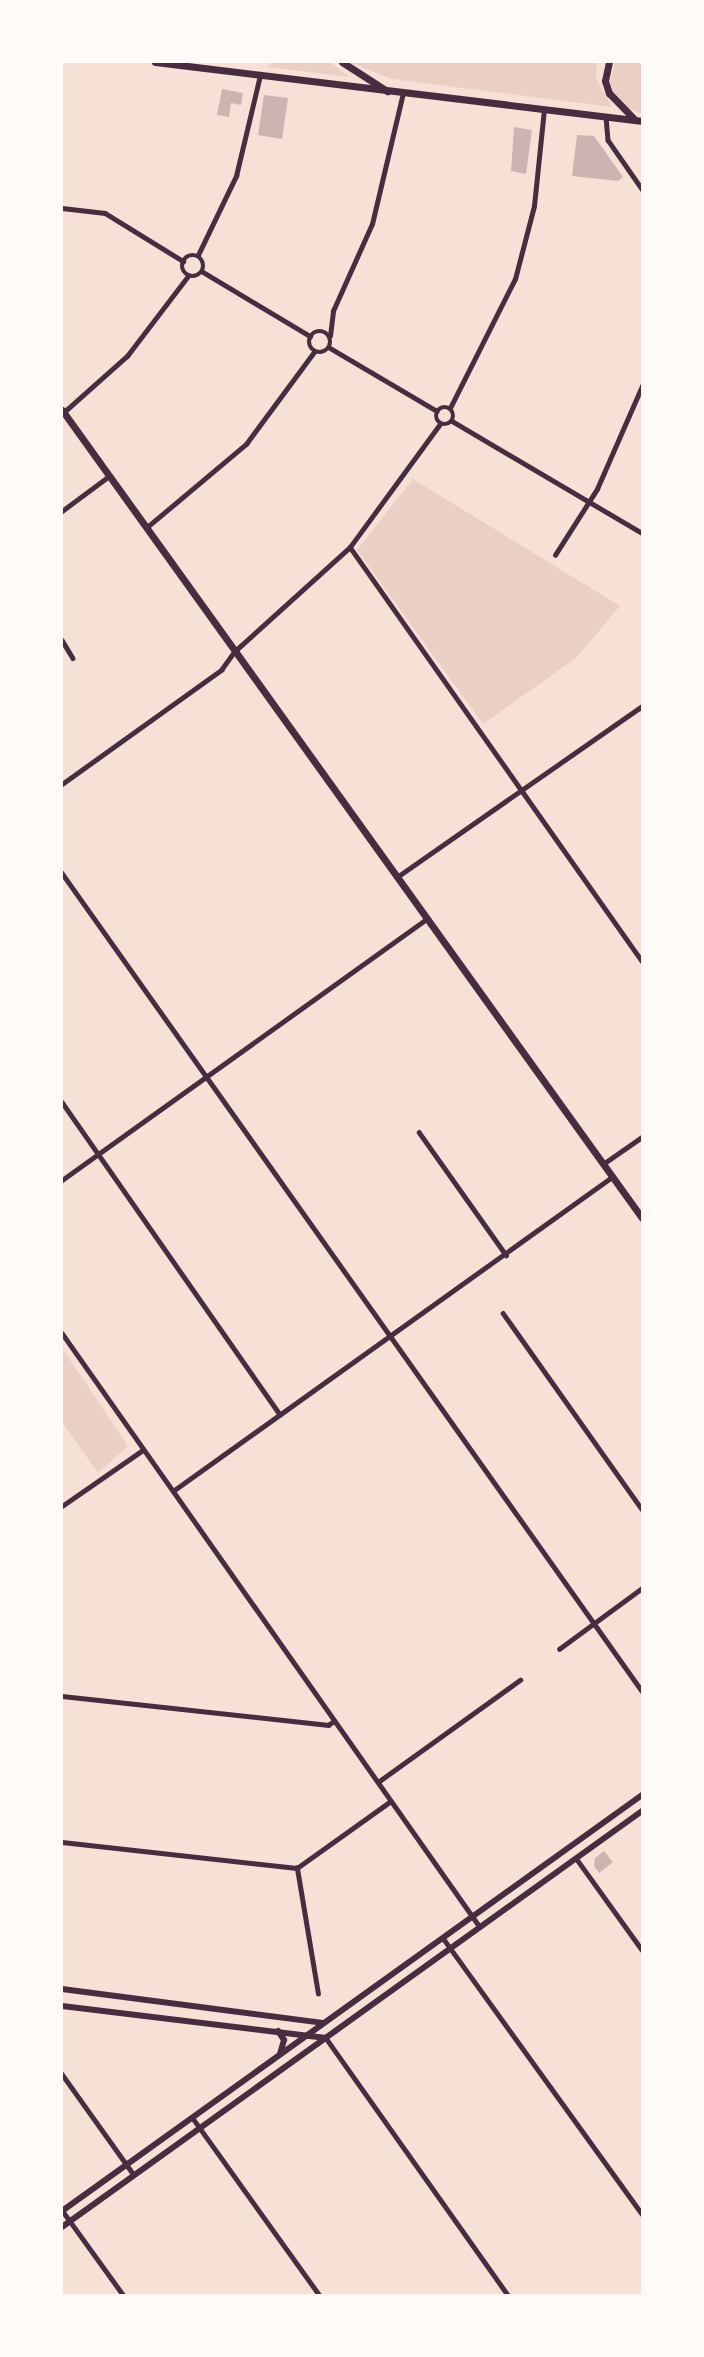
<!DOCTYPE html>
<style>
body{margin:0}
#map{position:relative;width:704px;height:2357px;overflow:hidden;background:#f7e1d7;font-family:Raleway,sans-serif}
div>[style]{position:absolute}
.green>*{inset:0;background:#ebcfc5}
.building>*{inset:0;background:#ccb4b1}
.minor>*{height:4.5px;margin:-2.25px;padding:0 2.25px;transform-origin:2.25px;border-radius:2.25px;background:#4a2c40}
.minor>.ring{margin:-2.25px;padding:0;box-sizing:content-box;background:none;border:4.5px solid #4a2c40;border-radius:50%}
.secondary>*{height:6px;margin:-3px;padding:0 3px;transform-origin:3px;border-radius:3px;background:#4a2c40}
.primary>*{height:7px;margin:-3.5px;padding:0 3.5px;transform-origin:3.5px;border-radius:3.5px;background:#4a2c40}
.trunk>*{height:7px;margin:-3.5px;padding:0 3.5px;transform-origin:3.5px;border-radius:3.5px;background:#4a2c40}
span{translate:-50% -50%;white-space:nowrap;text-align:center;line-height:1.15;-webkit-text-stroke:5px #fffaf5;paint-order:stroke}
.frame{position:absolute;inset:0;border:63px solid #fffaf5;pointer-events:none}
</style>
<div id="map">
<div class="green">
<div style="clip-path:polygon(274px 62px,330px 62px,349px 77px,267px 67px)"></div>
<div style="clip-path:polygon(347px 62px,597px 62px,596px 78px,612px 107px,392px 79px)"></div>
<div style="clip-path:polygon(615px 62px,642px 62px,642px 114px,620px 105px,609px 87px)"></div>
<div style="clip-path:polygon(413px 479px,620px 606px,576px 658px,483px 724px,357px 550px)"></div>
<div style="clip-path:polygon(62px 1348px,128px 1446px,98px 1473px,62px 1422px)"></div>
</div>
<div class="building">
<div style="clip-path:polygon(222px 89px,243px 93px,241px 105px,231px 103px,229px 117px,217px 115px)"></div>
<div style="clip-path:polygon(264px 95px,288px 98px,282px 139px,258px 135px)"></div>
<div style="clip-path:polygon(514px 127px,532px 130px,526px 174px,511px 171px)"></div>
<div style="clip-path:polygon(577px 135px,594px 136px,623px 177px,618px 181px,572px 176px)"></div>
<div style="clip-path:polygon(604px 1851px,613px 1862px,599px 1873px,594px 1866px,595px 1858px)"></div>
</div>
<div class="minor">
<div style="left:606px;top:117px;width:23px;rotate:85deg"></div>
<div style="left:608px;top:140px;width:60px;rotate:55.2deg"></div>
<div style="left:62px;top:208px;width:43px;rotate:6.6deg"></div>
<div style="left:105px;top:213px;width:92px;rotate:31.6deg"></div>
<div class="ring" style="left:182px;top:255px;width:17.5px;height:17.5px"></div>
<div style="left:198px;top:255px;width:88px;rotate:-64.3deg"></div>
<div style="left:236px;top:176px;width:104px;rotate:-76.6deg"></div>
<div style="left:203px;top:272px;width:125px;rotate:30.9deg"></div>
<div class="ring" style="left:309px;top:331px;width:17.5px;height:17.5px"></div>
<div style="left:330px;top:336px;width:25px;rotate:-83deg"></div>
<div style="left:333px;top:311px;width:95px;rotate:-65.9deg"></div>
<div style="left:372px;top:224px;width:135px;rotate:-76.7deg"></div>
<div style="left:330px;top:348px;width:124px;rotate:30.5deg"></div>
<div class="ring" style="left:436px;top:407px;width:13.5px;height:13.5px"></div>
<div style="left:450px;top:408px;width:144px;rotate:-63.3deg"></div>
<div style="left:515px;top:279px;width:75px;rotate:-75.4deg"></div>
<div style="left:534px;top:206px;width:97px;rotate:-84.1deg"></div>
<div style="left:63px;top:413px;width:86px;rotate:-41.7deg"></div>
<div style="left:127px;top:356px;width:101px;rotate:-52.7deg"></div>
<div style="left:452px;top:421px;width:221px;rotate:30.5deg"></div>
<div style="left:62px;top:511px;width:59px;rotate:-36.7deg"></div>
<div style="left:146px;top:528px;width:131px;rotate:-40deg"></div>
<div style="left:246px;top:444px;width:114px;rotate:-53.5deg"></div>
<div style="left:350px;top:547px;width:507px;rotate:54.8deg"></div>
<div style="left:555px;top:555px;width:78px;rotate:-57.5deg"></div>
<div style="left:597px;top:489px;width:112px;rotate:-66.4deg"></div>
<div style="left:62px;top:640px;width:21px;rotate:59deg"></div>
<div style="left:62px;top:784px;width:196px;rotate:-35.6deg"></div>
<div style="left:221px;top:670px;width:24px;rotate:-54deg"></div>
<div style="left:235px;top:651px;width:155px;rotate:-42.1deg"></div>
<div style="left:350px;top:547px;width:152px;rotate:-53.8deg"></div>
<div style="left:62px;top:873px;width:1003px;rotate:54.66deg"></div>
<div style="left:397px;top:877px;width:299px;rotate:-34.9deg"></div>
<div style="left:62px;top:1102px;width:381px;rotate:55.1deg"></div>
<div style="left:419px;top:1132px;width:151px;rotate:54.7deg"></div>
<div style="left:603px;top:1164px;width:47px;rotate:-34.7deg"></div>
<div style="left:62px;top:1180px;width:449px;rotate:-35.6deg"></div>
<div style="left:503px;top:1313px;width:240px;rotate:54.7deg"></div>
<div style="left:62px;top:1333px;width:726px;rotate:54.87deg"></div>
<div style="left:173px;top:1491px;width:540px;rotate:-35.57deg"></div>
<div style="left:62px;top:1506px;width:98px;rotate:-34.7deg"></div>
<div style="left:559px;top:1649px;width:103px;rotate:-36.3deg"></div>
<div style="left:62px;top:1696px;width:268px;rotate:6.2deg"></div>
<div style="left:328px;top:1725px;width:7px;rotate:-34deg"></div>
<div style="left:378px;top:1782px;width:175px;rotate:-35.7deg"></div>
<div style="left:62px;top:1842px;width:236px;rotate:6.3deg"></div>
<div style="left:576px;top:1858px;width:113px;rotate:54.3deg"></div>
<div style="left:443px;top:1938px;width:340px;rotate:54.2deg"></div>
<div style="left:318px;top:1994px;width:128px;rotate:-99.5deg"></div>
<div style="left:297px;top:1868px;width:115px;rotate:-35.5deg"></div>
<div style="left:326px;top:2038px;width:316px;rotate:54.7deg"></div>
<div style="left:62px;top:2074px;width:124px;rotate:54.5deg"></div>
<div style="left:192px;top:2117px;width:220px;rotate:54.4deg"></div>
<div style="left:62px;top:2210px;width:106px;rotate:54.2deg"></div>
</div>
<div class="secondary">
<div style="left:62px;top:1989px;width:263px;rotate:7.4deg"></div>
<div style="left:62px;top:2006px;width:266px;rotate:6.9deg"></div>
<div style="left:278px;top:2031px;width:11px;rotate:56deg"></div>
<div style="left:284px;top:2040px;width:15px;rotate:106deg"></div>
<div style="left:62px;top:2211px;width:714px;rotate:-35.65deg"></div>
<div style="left:62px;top:2227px;width:714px;rotate:-35.65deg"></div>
</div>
<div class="primary">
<div style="left:62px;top:410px;width:995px;rotate:54.33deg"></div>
</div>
<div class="trunk">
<div style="left:155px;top:62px;width:491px;rotate:6.9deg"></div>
<div style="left:342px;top:62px;width:54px;rotate:32.8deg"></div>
<div style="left:609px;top:62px;width:19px;rotate:102deg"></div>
<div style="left:605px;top:81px;width:13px;rotate:72deg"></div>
<div style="left:609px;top:93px;width:36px;rotate:46deg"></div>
</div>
<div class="frame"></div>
</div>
